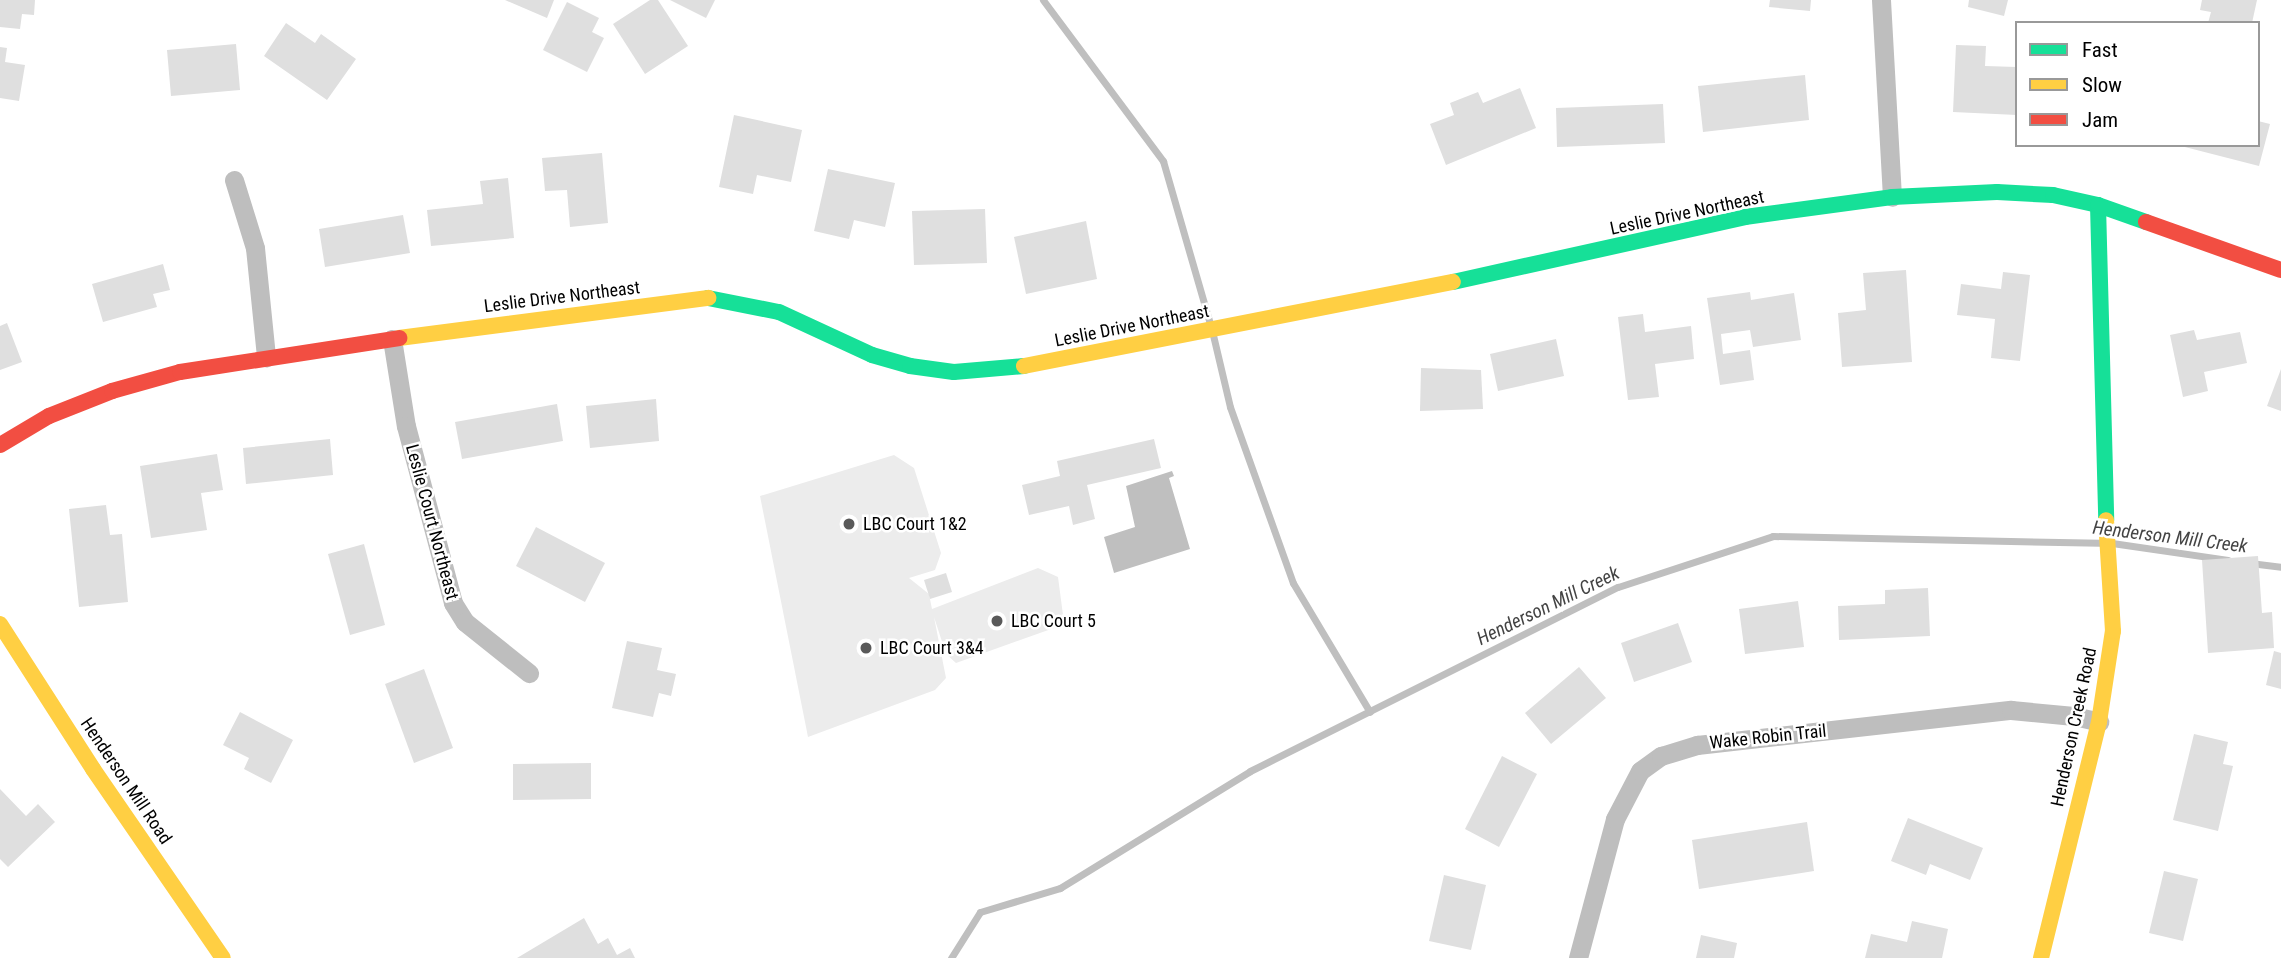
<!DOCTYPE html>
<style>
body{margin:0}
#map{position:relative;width:2281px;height:958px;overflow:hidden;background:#fff;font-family:"Roboto Condensed",sans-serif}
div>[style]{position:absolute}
.green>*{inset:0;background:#ececec}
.water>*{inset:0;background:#bfbfbf}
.stream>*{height:7px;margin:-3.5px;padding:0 3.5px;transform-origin:3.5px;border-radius:3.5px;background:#bfbfbf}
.building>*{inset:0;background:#dfdfdf}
.street>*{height:19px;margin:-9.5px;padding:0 9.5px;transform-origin:9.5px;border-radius:9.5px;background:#bebebe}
.fast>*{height:16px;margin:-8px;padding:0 8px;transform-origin:8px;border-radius:8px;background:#16e098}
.slow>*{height:16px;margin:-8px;padding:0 8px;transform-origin:8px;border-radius:8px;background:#ffcf43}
.jam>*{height:16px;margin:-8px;padding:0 8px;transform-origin:8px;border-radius:8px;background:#f24e42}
.dots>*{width:19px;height:19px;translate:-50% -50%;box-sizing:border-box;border:4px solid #fff;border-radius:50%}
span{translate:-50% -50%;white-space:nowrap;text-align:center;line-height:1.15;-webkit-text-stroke:5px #fff;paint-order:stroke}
.street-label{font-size:18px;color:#000}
.poi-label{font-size:18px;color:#000}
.left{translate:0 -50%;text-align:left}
.water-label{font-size:19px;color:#444;font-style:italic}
.legend{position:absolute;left:2015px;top:21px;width:245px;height:126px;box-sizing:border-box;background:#fff;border:2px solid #999;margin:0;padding:9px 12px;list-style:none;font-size:21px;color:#000}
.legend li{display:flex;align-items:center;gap:14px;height:35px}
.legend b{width:35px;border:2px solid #999}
</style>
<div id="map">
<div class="green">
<div style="clip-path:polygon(894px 455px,914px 468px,941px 553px,935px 570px,909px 578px,929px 594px,932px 609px,1038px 568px,1058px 577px,1063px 615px,1054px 628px,956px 663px,946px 654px,934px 617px,946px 678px,935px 690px,808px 737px,760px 496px)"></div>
</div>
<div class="water">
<div style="clip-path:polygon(1172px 471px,1174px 476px,1169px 478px,1190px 549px,1114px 573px,1104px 537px,1135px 527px,1126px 486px)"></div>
</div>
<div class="stream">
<div style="left:1043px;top:0;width:201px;rotate:53.3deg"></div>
<div style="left:1163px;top:161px;width:170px;rotate:73.9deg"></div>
<div style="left:1213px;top:335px;width:74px;rotate:76.7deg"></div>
<div style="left:1230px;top:407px;width:187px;rotate:70.3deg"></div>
<div style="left:1293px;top:583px;width:150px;rotate:59.2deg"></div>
<div style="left:2112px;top:543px;width:117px;rotate:8.3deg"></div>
<div style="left:2250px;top:563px;width:31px;rotate:7deg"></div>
<div style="left:951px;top:958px;width:54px;rotate:-57.8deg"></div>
<div style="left:980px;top:912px;width:84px;rotate:-16.7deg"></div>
<div style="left:1060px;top:888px;width:223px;rotate:-31.6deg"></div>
<div style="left:1250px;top:771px;width:411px;rotate:-26.6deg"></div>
<div style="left:1618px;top:587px;width:163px;rotate:-18.2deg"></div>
<div style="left:1773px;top:536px;width:327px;rotate:1.2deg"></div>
</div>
<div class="building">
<div style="clip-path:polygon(0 0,35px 0,34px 15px,22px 14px,20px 29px,0 27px)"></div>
<div style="clip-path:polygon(505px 0,554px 0,547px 18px)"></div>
<div style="clip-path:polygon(650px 0,658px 0,688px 46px,645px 74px,613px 24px)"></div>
<div style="clip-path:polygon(670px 0,715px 0,706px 18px)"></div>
<div style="clip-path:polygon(1770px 0,1811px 0,1810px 11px,1769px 7px)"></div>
<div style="clip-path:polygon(1969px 0,2008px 0,2004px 16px,1968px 7px)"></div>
<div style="clip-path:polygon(2202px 0,2257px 0,2252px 23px,2208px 23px,2211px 12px,2200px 10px)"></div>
<div style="clip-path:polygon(567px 2px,599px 18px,592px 32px,604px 38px,587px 72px,543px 50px)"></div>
<div style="clip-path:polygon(286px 23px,315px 43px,321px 34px,356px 59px,327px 100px,264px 56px)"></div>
<div style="clip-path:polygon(236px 44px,240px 90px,171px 96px,167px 50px)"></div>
<div style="clip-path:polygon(1956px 45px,1986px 46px,1985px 66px,2017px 67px,2017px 115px,1953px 112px)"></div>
<div style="clip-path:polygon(0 47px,7px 48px,5px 62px,25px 65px,19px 101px,0 98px)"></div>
<div style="clip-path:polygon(1805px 75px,1809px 120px,1703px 132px,1698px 86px)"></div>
<div style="clip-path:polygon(1520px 88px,1536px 128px,1446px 165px,1430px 124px,1454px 115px,1450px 103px,1478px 92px,1483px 103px)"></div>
<div style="clip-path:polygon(1663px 104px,1665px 143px,1557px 147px,1556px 108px)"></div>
<div style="clip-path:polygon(734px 115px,802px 130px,791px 182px,757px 175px,753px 194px,719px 187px)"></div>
<div style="clip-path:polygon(2258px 121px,2270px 124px,2259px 166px,2181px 146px,2258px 145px)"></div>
<div style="clip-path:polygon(602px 153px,608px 223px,570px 227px,567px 190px,545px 191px,542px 158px)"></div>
<div style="clip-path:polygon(828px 169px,895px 183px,885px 227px,854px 220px,849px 239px,814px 231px)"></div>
<div style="clip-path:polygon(508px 178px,514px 238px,431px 246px,427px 210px,483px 204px,480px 181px)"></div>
<div style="clip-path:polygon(985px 209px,987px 263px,914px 265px,912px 211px)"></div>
<div style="clip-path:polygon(403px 215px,410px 253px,325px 267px,319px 229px)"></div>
<div style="clip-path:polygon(1086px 221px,1097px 279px,1026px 294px,1014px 237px)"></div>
<div style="clip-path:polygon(163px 264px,170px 290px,153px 294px,157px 307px,103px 322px,92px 284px)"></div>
<div style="clip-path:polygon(1906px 270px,1912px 362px,1842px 367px,1838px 313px,1866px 310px,1863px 273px)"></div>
<div style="clip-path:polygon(2003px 272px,2030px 275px,2020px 361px,1991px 358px,1995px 319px,1957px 315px,1961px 284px,2001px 289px)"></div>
<div style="clip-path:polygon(1750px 292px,1751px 300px,1794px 293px,1801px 340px,1753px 347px,1750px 330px,1721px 334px,1723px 354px,1750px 350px,1754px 380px,1720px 385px,1707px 298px)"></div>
<div style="clip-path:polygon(1643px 314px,1645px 332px,1691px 326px,1694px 359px,1655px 364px,1659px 397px,1628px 400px,1618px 317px)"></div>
<div style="clip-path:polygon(7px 323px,22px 362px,0 370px,0 326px)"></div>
<div style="clip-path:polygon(2194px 330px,2197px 340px,2240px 332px,2247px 363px,2204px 372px,2208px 391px,2183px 397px,2170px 335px)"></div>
<div style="clip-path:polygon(1556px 339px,1564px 376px,1498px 391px,1490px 354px)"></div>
<div style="clip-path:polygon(1421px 368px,1481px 370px,1483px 409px,1420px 411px)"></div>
<div style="clip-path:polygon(2281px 369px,2281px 411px,2267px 406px)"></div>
<div style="clip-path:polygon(656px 399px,659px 441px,590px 448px,586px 406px)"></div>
<div style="clip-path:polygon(557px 404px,563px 441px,462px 459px,455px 422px)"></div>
<div style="clip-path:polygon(330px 439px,333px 475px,246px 484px,243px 448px)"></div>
<div style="clip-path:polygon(1154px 439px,1161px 468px,1087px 485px,1095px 519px,1073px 525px,1069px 506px,1029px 515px,1022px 485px,1060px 476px,1057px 461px)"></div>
<div style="clip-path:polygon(217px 454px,223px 490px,201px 493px,207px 530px,151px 538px,140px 466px)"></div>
<div style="clip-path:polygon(106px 505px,110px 535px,122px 534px,128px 602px,79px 607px,69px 509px)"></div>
<div style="clip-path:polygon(536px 527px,605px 563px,585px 602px,516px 566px)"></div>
<div style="clip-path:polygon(364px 544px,385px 625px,350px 635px,328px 554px)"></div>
<div style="clip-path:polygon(2258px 556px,2262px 613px,2272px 612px,2274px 648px,2208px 653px,2202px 560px)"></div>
<div style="clip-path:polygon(946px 573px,952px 592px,930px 599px,924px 580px)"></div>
<div style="clip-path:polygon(1928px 588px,1930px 636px,1839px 640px,1838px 606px,1885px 604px,1885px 590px)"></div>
<div style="clip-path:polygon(1798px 601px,1804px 647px,1745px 654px,1739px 609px)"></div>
<div style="clip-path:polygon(1678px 623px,1692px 662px,1634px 682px,1621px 643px)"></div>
<div style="clip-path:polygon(627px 641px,662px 648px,657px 670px,676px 674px,671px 696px,659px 693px,653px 717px,612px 708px)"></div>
<div style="clip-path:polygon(2274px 651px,2281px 653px,2281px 689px,2266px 685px)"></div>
<div style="clip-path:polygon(1579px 667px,1606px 698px,1551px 744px,1525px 713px)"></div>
<div style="clip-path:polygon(424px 669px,453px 748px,414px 763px,385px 684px)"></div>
<div style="clip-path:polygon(240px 712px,293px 740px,271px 783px,244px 769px,249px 758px,223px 745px)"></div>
<div style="clip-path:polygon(2194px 734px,2228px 742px,2223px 764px,2233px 766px,2218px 831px,2173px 820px)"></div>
<div style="clip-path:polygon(1502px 756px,1537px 774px,1499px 847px,1465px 829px)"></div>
<div style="clip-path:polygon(591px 763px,591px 799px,513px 800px,513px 764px)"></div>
<div style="clip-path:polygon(0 789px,26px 816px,38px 804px,55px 822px,8px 867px,0 859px)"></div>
<div style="clip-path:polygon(1908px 818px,1983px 848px,1970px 880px,1930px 864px,1926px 875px,1891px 861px)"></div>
<div style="clip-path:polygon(1807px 822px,1814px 871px,1699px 889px,1692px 840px)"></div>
<div style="clip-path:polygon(2164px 871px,2198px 879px,2183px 941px,2149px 933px)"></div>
<div style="clip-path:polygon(1444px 875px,1486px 885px,1471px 950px,1429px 941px)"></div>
<div style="clip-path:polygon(584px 918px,598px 944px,608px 938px,617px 955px,630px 948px,635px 958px,517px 958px)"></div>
<div style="clip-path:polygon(1912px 921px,1948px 929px,1942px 958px,1865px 958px,1871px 934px,1907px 942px)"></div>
<div style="clip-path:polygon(1701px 935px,1737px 943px,1734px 958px,1696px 958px)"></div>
</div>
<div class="street">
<div style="left:1881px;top:0;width:197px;rotate:86.8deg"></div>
<div style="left:234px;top:180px;width:71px;rotate:72.8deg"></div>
<div style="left:255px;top:248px;width:110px;rotate:84.2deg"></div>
<div style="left:392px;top:339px;width:88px;rotate:80.9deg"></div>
<div style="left:406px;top:426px;width:183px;rotate:75.1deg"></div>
<div style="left:453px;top:603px;width:22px;rotate:58deg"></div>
<div style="left:465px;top:622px;width:82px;rotate:38.6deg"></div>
<div style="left:1578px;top:958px;width:144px;rotate:-75.1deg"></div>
<div style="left:1615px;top:819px;width:54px;rotate:-62.5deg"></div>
<div style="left:1640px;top:771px;width:26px;rotate:-36deg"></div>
<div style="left:1661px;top:756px;width:38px;rotate:-17deg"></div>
<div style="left:1697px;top:745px;width:316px;rotate:-6.4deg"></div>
<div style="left:2011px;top:710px;width:63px;rotate:5.4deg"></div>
<div style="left:2074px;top:716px;width:26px;rotate:13deg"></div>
</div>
<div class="fast">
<div style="left:2098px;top:205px;width:315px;rotate:88.5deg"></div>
<div style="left:1453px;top:282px;width:299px;rotate:-12.5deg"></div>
<div style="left:1745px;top:217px;width:148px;rotate:-7.7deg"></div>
<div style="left:1892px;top:197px;width:105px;rotate:-2.7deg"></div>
<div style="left:1997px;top:192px;width:56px;rotate:3.1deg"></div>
<div style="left:2053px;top:195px;width:46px;rotate:12.5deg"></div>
<div style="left:2098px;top:205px;width:51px;rotate:19.5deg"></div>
<div style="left:708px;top:298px;width:72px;rotate:11.2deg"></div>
<div style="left:779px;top:312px;width:102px;rotate:24.8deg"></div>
<div style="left:872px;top:355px;width:40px;rotate:16deg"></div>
<div style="left:910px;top:366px;width:44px;rotate:7.8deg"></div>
<div style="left:954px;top:372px;width:70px;rotate:-4.9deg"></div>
</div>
<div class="slow">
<div style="left:399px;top:338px;width:312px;rotate:-7.4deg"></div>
<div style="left:1024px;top:366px;width:437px;rotate:-11.1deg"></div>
<div style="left:0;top:624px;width:172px;rotate:57.3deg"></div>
<div style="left:93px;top:769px;width:229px;rotate:55.5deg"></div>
<div style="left:2041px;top:958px;width:243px;rotate:-76.2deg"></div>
<div style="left:2099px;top:722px;width:92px;rotate:-81.3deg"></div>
<div style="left:2113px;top:631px;width:111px;rotate:-93.6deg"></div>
</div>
<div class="jam">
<div style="left:2146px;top:222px;width:143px;rotate:19.6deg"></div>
<div style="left:0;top:445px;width:57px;rotate:-30.6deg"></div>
<div style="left:49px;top:416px;width:68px;rotate:-21.6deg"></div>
<div style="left:112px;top:391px;width:71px;rotate:-15.6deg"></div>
<div style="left:180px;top:372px;width:222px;rotate:-8.8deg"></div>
</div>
<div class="dots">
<div style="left:849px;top:524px;background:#595959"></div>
<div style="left:997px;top:621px;background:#595959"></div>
<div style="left:866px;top:648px;background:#595959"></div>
</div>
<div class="street-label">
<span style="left:1687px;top:213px;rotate:-12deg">Leslie Drive Northeast</span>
<span style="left:562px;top:297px;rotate:-7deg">Leslie Drive Northeast</span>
<span style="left:1132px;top:326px;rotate:-11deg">Leslie Drive Northeast</span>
<span style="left:432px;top:522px;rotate:75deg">Leslie Court Northeast</span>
<span style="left:2074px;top:727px;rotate:-78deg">Henderson Creek Road</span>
<span style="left:1768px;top:737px;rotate:-6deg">Wake Robin Trail</span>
<span style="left:126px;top:781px;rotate:56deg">Henderson Mill Road</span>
</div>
<div class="poi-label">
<span class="left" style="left:863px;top:524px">LBC Court 1&amp;2</span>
<span class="left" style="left:1011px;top:621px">LBC Court 5</span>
<span class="left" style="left:880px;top:648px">LBC Court 3&amp;4</span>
</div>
<div class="water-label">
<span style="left:2170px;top:537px;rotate:7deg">Henderson Mill Creek</span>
<span style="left:1548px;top:606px;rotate:-26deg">Henderson Mill Creek</span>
</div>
<ul class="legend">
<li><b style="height:9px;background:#16e098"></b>Fast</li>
<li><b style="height:9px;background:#ffcf43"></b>Slow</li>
<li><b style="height:9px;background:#f24e42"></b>Jam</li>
</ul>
</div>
